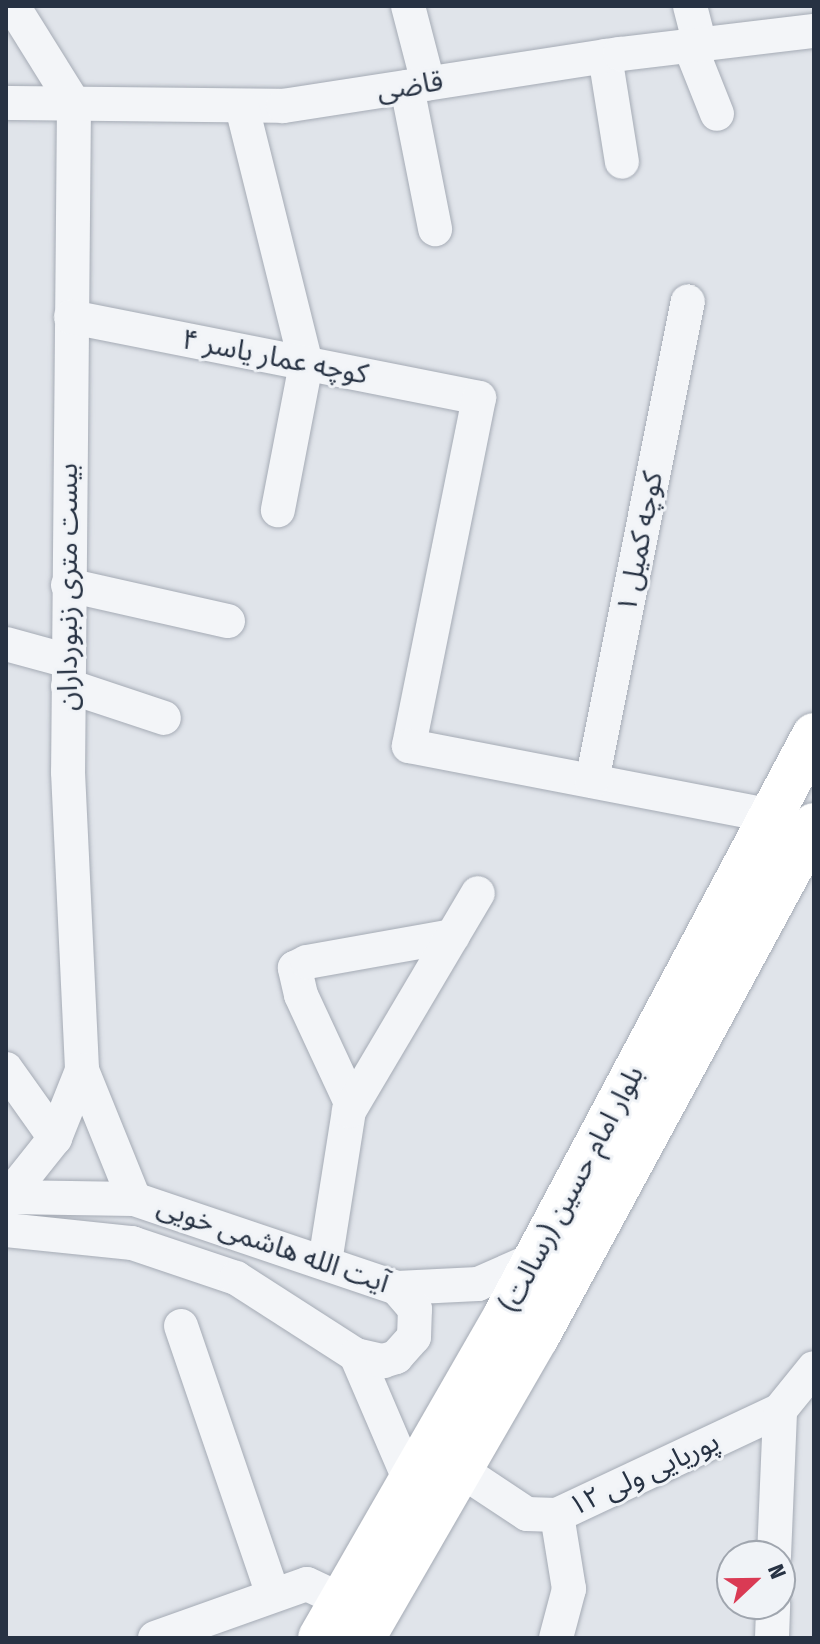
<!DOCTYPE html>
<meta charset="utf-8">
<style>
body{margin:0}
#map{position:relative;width:820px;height:1644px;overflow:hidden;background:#e0e4ea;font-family:"Fira Sans Condensed","Noto Sans Arabic",sans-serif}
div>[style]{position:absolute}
.roads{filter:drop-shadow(0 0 2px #a5abb5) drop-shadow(0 0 2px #a5abb5)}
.minor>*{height:34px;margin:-17px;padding:0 17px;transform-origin:17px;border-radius:17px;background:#f3f5f8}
.major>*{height:44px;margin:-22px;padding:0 22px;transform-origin:22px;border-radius:22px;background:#fff}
span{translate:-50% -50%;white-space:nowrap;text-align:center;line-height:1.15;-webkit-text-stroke:6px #f0f3f7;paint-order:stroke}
.street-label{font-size:28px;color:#273243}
.frame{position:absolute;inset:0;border:8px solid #273243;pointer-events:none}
.north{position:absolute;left:716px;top:1540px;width:80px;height:80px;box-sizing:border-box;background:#f0f3f7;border:2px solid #a0a6af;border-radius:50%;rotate:68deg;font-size:22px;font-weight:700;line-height:32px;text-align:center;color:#273243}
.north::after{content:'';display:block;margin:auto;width:28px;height:36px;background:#da3a54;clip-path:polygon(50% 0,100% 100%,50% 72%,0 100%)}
</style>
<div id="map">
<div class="roads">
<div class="minor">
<div style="left:13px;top:6px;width:115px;rotate:58.1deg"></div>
<div style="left:74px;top:104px;width:668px;rotate:90.51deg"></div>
<div style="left:68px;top:772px;width:298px;rotate:87.3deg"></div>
<div style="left:82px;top:1070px;width:139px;rotate:68deg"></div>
<div style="left:408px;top:6px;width:80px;rotate:75.4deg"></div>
<div style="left:690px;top:6px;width:40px;rotate:75.6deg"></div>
<div style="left:690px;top:46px;width:73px;rotate:68.3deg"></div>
<div style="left:605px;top:56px;width:107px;rotate:80.9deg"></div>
<div style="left:407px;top:87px;width:145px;rotate:78.8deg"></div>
<div style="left:6px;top:103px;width:277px;rotate:0.6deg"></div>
<div style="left:283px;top:106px;width:341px;rotate:-8.8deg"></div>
<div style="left:620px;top:54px;width:195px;rotate:-6.8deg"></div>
<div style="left:242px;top:107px;width:265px;rotate:76deg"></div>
<div style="left:306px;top:364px;width:149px;rotate:100.9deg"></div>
<div style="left:71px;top:317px;width:416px;rotate:11.2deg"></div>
<div style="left:479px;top:398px;width:355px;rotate:101.4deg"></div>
<div style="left:409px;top:746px;width:369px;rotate:10.9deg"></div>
<div style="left:68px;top:585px;width:164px;rotate:12.7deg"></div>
<div style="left:6px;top:644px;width:64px;rotate:15.3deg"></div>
<div style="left:68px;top:686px;width:101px;rotate:18.4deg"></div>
<div style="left:592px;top:781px;width:489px;rotate:-78.7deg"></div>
<div style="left:6px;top:1069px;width:85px;rotate:54.6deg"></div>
<div style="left:352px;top:1105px;width:121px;rotate:-114.9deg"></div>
<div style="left:301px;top:995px;width:28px;rotate:-103deg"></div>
<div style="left:295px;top:968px;width:13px;rotate:-27deg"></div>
<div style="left:307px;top:962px;width:148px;rotate:-10.1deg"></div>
<div style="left:6px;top:1197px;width:128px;rotate:0.9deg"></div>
<div style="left:134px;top:1199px;width:278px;rotate:18.7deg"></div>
<div style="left:397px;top:1288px;width:81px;rotate:-2.8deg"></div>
<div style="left:478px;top:1284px;width:62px;rotate:-23.7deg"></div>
<div style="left:8px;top:1197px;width:75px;rotate:-51.5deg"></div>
<div style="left:55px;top:1138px;width:73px;rotate:-68.3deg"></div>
<div style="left:6px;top:1230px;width:127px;rotate:5.9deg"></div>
<div style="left:132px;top:1243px;width:110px;rotate:18.6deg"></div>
<div style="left:236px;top:1278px;width:143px;rotate:32.7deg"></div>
<div style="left:356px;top:1355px;width:137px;rotate:66.8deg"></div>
<div style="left:325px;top:1262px;width:153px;rotate:-81deg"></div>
<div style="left:349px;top:1111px;width:253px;rotate:-59.4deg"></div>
<div style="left:181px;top:1326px;width:284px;rotate:71.1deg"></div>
<div style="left:356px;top:1355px;width:28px;rotate:13deg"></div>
<div style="left:383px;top:1361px;width:14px;rotate:-17deg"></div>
<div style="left:396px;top:1357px;width:27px;rotate:-48deg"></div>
<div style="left:414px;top:1337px;width:28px;rotate:-88deg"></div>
<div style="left:415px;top:1309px;width:28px;rotate:-131deg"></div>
<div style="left:462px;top:1471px;width:78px;rotate:33.5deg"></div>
<div style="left:527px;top:1514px;width:30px;rotate:2deg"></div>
<div style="left:557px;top:1515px;width:246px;rotate:-25.2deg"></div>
<div style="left:780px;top:1410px;width:54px;rotate:-51deg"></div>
<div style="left:774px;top:1556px;width:146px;rotate:-87.6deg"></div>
<div style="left:155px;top:1638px;width:161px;rotate:-19.6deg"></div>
<div style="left:307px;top:1584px;width:38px;rotate:25deg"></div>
<div style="left:556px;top:1638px;width:51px;rotate:-75.1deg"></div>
<div style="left:569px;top:1589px;width:75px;rotate:-99.2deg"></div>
<div style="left:772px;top:1638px;width:34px;rotate:-88deg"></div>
</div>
<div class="major">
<div style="left:320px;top:1638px;width:371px;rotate:-60.1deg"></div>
<div style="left:505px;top:1316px;width:658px;rotate:-61.99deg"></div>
<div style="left:363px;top:1638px;width:348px;rotate:-60deg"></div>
<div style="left:537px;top:1337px;width:582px;rotate:-61.59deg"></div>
</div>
</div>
<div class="street-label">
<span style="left:410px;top:86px;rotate:-9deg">قاضی</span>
<span style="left:275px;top:357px;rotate:11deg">کوچه عمار یاسر ۴</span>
<span style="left:640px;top:542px;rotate:-79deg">کوچه کمیل ۱</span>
<span style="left:68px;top:587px;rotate:-90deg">بیست متری زنبورداران</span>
<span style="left:572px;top:1189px;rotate:-62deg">بلوار امام حسین (رسالت)</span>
<span style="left:273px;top:1245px;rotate:19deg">آیت الله هاشمی خویی</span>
<span style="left:644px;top:1474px;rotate:-25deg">پوریایی ولی ۱۲</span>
</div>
<div class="frame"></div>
<div class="north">N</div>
</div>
